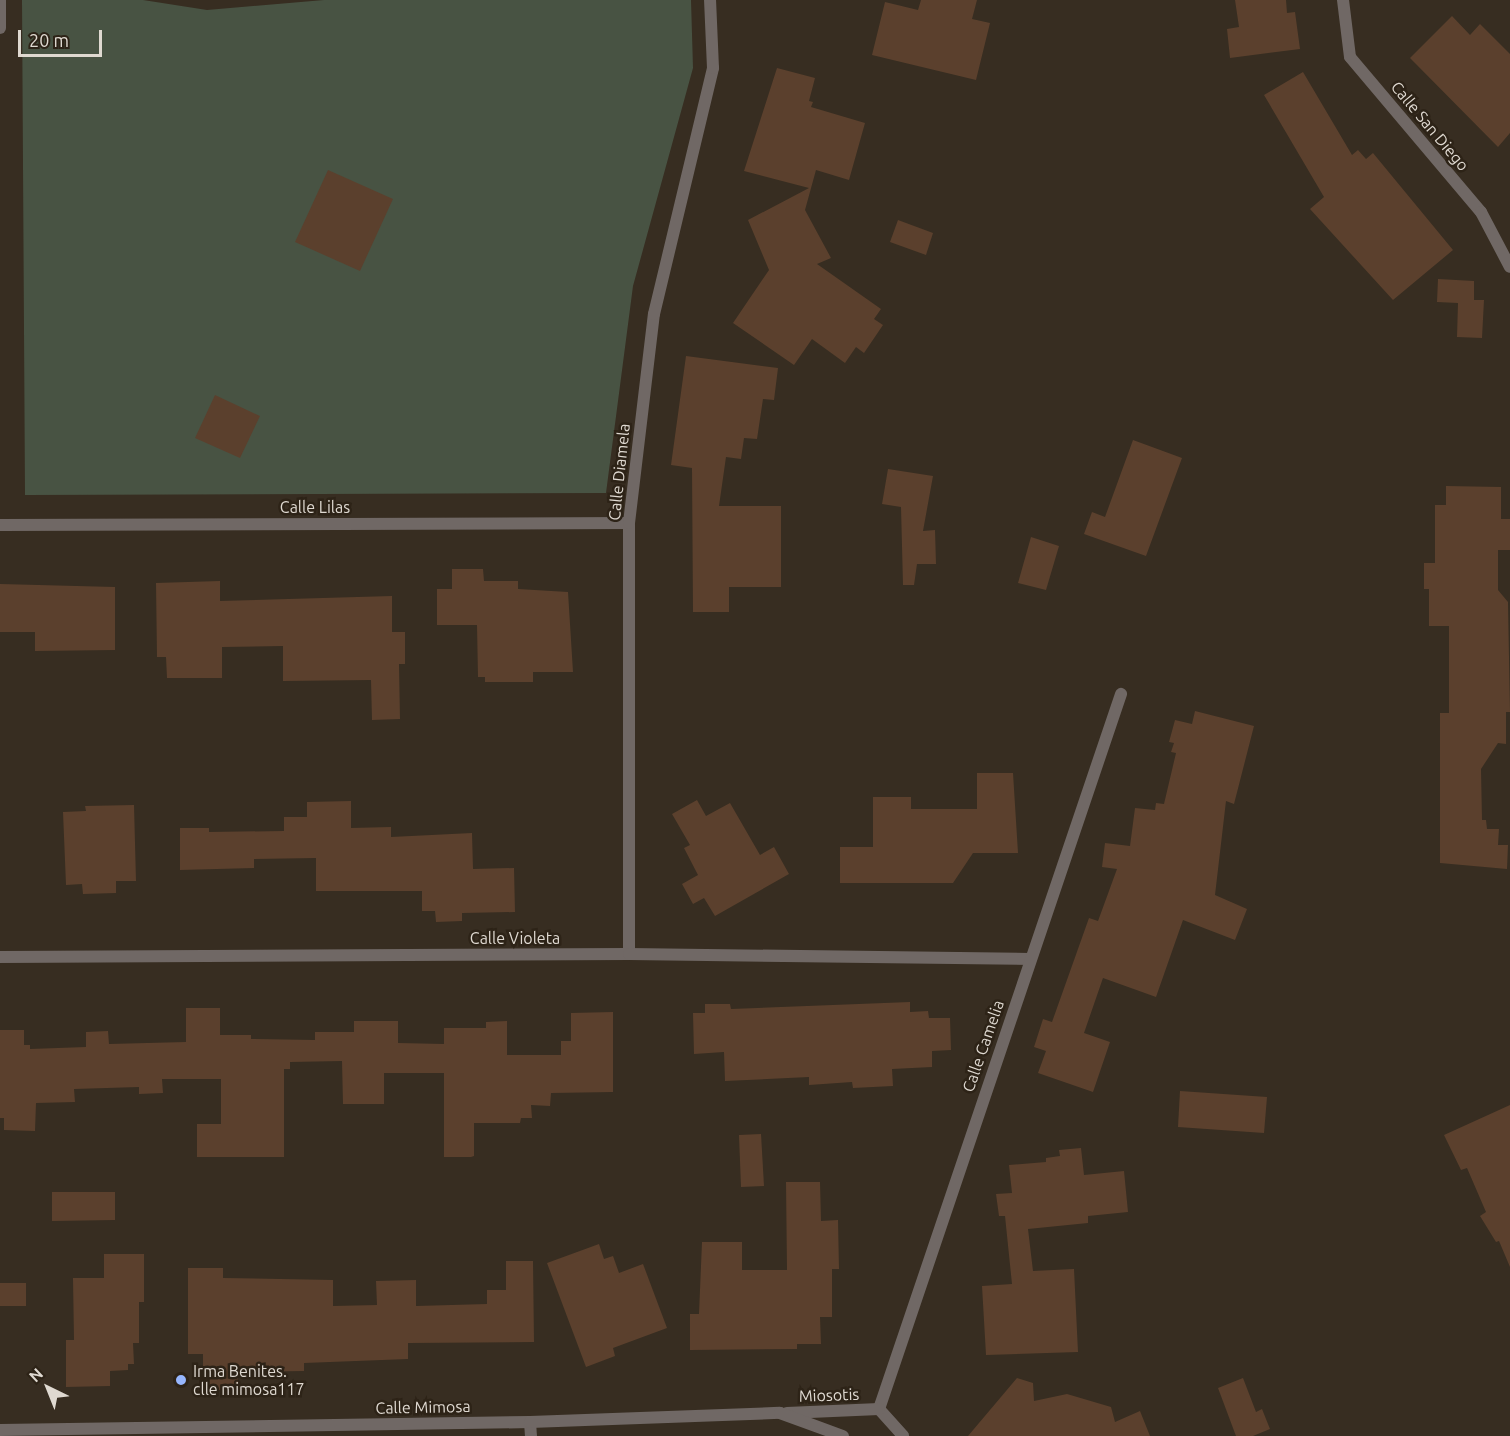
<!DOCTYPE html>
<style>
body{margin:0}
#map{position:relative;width:1510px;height:1436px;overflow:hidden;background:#372d21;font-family:Ubuntu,sans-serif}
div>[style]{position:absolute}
.green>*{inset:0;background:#485343}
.building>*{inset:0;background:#5b402d}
.street>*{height:12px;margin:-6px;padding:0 6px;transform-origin:6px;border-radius:6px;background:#706865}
.dots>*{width:16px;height:16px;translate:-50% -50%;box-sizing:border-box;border:3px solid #2d2317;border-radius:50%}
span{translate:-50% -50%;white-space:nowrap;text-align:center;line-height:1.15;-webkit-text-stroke:5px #2d2317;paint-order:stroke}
.street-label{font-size:16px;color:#dfd9d1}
.poi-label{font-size:16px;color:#dfd9d1}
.left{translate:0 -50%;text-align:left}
.north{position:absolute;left:18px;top:1358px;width:60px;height:60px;-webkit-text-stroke:4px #2d2317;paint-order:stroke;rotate:317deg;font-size:16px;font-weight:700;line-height:24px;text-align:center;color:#dfd9d1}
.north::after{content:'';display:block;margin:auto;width:21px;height:27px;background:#dfd9d1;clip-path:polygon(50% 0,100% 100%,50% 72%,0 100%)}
.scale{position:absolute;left:18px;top:30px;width:84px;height:27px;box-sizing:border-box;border:3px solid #dfd9d1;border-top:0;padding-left:8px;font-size:18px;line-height:21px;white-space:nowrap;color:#dfd9d1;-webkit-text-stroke:4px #2d2317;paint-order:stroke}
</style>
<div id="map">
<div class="green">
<div style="clip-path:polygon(22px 0,143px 0,207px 10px,324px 0,691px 0,693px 68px,633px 286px,606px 493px,25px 495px)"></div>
</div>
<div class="building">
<div style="clip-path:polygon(921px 0,977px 0,972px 19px,990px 23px,976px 80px,872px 55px,885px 2px,918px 10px)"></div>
<div style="clip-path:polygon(1235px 0,1286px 0,1287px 13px,1295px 12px,1300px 49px,1230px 58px,1227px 29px,1239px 27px)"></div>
<div style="clip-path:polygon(1452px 16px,1470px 35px,1480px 24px,1510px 54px,1510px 133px,1498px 147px,1410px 58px)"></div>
<div style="clip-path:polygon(777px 68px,815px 78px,809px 101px,813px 102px,811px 107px,865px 123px,849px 180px,816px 170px,805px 210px,831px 258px,817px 264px,881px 309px,874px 319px,883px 325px,864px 353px,856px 347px,845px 363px,812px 339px,794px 365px,733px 323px,769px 270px,748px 220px,809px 188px,744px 171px)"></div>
<div style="clip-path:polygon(1303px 72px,1352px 155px,1358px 150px,1366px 159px,1373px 153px,1453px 250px,1393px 300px,1310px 209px,1324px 197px,1264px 95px)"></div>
<div style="clip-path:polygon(328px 170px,393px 199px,360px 271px,295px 242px)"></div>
<div style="clip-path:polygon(898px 220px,933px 233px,926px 255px,890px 242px)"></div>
<div style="clip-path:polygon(1438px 279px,1474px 281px,1474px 300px,1484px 300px,1482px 338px,1457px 337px,1458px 303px,1437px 302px)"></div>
<div style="clip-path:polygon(686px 356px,778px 368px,774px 400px,763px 399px,757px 439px,744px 438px,741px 459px,726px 457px,719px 506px,781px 506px,781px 587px,729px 587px,729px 612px,693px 612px,692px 468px,671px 465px)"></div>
<div style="clip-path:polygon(215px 395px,260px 416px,240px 458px,195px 438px)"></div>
<div style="clip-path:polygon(1133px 440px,1182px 458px,1146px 556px,1084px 534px,1092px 512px,1105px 517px)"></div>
<div style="clip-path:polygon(888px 469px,933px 476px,923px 531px,935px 530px,936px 564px,917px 564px,914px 585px,903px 585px,901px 507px,882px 504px)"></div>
<div style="clip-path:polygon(1446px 486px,1501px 487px,1501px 519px,1510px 519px,1510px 550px,1498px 550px,1498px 590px,1508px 602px,1510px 712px,1506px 712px,1506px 744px,1498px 743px,1481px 769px,1482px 820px,1486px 820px,1487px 829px,1499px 829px,1498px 845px,1508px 845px,1507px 869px,1440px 863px,1440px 713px,1449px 713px,1449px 626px,1429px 626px,1429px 589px,1424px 589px,1424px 563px,1435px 563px,1435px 505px,1446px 505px)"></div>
<div style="clip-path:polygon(1031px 537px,1059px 546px,1046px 590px,1018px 583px)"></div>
<div style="clip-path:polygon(452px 569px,483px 569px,484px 581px,518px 581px,518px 589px,568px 592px,573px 672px,533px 672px,533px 682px,485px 682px,485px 677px,478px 677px,477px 625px,437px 625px,437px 589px,452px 589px)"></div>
<div style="clip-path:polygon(220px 581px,220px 601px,392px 596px,392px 632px,405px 632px,405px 664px,399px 664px,400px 719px,372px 720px,371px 680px,283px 681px,283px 646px,222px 647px,222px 678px,167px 678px,166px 657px,157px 657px,156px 583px)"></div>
<div style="clip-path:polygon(0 584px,115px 587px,115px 650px,35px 651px,35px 632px,0 632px)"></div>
<div style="clip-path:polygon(1195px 711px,1254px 726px,1234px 804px,1226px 801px,1215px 895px,1247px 909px,1235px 940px,1183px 920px,1156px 997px,1103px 978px,1084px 1033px,1110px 1042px,1093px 1092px,1038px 1073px,1046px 1051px,1034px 1047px,1043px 1019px,1052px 1022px,1089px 918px,1098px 921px,1117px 869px,1102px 867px,1105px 843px,1130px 846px,1135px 808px,1155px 810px,1156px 803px,1164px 804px,1176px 753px,1171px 752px,1174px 743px,1169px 742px,1175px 720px,1192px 724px)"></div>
<div style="clip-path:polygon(977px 773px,1013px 773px,1018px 853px,973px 853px,953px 883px,840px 883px,840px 847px,873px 847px,873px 797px,911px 797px,911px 809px,977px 809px)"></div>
<div style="clip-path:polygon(697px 800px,706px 816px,730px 803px,760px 855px,774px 847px,789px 874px,715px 916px,704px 898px,693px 904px,682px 884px,698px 875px,684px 848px,690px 845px,672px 814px)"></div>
<div style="clip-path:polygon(351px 801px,351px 828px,391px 827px,391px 837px,472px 833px,473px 869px,514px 868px,515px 912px,462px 913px,462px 921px,436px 922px,435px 911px,422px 911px,422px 891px,316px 891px,316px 858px,254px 859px,254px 868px,180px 870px,180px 828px,209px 828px,209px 832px,284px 831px,284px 817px,307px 817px,307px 802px)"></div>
<div style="clip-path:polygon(134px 805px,136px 881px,116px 881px,116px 893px,83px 894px,82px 884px,66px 885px,63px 812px,86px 811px,85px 806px)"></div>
<div style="clip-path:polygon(910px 1002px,910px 1012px,928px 1011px,929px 1018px,950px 1018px,951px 1050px,932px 1051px,932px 1067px,892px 1069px,893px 1086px,853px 1088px,852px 1082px,809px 1085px,809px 1077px,725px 1081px,724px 1052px,694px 1054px,693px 1013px,705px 1013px,705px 1004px,730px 1004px,731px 1009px)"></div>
<div style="clip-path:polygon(186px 1008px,220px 1008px,220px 1035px,251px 1035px,251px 1039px,315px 1040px,315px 1032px,354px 1032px,354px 1021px,398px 1021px,398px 1043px,444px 1044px,444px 1028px,486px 1028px,486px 1022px,507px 1021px,507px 1055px,561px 1055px,561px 1041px,571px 1041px,571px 1013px,613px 1012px,613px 1092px,551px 1093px,550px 1106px,531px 1105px,532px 1118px,521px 1118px,520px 1123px,474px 1123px,474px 1156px,471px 1157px,444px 1157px,444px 1073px,384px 1073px,384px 1104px,343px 1104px,342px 1061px,290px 1062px,290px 1069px,284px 1069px,284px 1157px,197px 1157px,197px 1124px,221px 1124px,221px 1079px,162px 1079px,163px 1093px,139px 1094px,139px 1087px,74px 1089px,75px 1102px,36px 1103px,35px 1131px,4px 1130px,4px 1118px,0 1118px,0 1030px,24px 1030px,24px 1045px,30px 1045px,30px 1049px,86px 1047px,86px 1032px,108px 1031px,109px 1044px,186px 1042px)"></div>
<div style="clip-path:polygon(1180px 1091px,1267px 1097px,1264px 1133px,1178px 1127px)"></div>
<div style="clip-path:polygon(1510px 1105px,1510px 1267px,1499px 1241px,1496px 1242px,1480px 1216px,1486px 1212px,1467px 1168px,1461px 1170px,1444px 1135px)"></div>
<div style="clip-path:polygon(761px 1134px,764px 1186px,741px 1187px,739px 1135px)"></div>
<div style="clip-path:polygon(1081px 1148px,1084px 1175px,1124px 1171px,1128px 1212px,1088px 1216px,1088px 1223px,1028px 1229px,1033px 1271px,1074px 1269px,1078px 1352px,986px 1355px,982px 1286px,1012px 1284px,1005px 1216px,999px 1216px,996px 1194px,1012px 1193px,1009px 1165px,1046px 1162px,1046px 1158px,1060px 1156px,1059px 1150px)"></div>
<div style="clip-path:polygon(786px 1182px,820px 1182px,821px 1221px,838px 1220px,839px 1269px,832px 1269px,832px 1317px,820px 1317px,821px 1344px,797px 1344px,797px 1349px,690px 1350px,690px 1314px,699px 1314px,702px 1242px,742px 1242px,742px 1270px,787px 1270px)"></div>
<div style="clip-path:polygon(52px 1192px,115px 1192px,115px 1220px,52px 1221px)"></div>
<div style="clip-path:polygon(599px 1244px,604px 1259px,613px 1256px,619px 1273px,643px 1264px,667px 1328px,613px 1348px,615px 1356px,586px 1367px,547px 1263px)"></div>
<div style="clip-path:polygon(104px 1254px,144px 1254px,144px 1302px,139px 1302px,139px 1343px,133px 1343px,134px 1364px,128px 1364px,128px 1370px,110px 1371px,110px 1386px,66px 1387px,66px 1340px,74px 1340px,73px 1278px,104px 1278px)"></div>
<div style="clip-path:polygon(506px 1261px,533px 1261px,534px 1342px,408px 1343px,408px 1359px,304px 1363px,304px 1371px,238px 1372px,238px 1390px,203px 1390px,203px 1354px,188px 1354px,188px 1268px,223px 1268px,223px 1278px,333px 1280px,333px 1306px,377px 1305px,376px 1281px,416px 1280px,416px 1306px,487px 1304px,487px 1290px,506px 1290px)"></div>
<div style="clip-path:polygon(0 1283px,26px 1283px,26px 1306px,0 1306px)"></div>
<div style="clip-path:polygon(1017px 1378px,1033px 1383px,1034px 1401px,1067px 1394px,1111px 1407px,1115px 1422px,1140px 1411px,1150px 1436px,968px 1436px)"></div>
<div style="clip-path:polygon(1243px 1378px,1256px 1412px,1262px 1409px,1270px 1429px,1253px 1436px,1236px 1436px,1218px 1388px)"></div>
</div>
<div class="street">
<div style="left:1343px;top:0;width:57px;rotate:83deg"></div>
<div style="left:1350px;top:57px;width:203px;rotate:49.8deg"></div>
<div style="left:1481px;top:212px;width:62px;rotate:62.2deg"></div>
<div style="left:0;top:28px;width:28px;rotate:-90deg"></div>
<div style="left:0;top:525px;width:629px;rotate:-0.18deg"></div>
<div style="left:629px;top:954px;width:431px;rotate:-90deg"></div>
<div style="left:629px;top:523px;width:210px;rotate:-83.2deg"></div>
<div style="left:654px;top:314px;width:253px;rotate:-76.5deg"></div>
<div style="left:713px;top:68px;width:68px;rotate:-92.5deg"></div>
<div style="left:0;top:957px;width:629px;rotate:-0.27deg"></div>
<div style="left:629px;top:954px;width:401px;rotate:0.7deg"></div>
<div style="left:879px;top:1409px;width:755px;rotate:-71.3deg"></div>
<div style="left:879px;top:1409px;width:36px;rotate:48deg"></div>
<div style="left:787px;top:1413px;width:92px;rotate:-2.5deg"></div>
<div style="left:530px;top:1422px;width:14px;rotate:86deg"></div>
<div style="left:0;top:1430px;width:530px;rotate:-0.86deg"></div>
<div style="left:530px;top:1422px;width:250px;rotate:-2.1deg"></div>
<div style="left:780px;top:1413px;width:67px;rotate:20.1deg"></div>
</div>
<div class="dots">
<div style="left:181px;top:1380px;background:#97b6fd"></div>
</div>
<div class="street-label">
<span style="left:1430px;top:126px;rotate:50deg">Calle San Diego</span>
<span style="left:619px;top:472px;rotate:-84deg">Calle Diamela</span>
<span style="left:315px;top:507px">Calle Lilas</span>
<span style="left:515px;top:938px">Calle Violeta</span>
<span style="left:983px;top:1046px;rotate:-71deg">Calle Camelia</span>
<span style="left:829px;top:1395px;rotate:-2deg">Miosotis</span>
<span style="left:423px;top:1407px;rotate:-1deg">Calle Mimosa</span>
</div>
<div class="poi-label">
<span class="left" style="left:193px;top:1380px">Irma Benites.<br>clle mimosa117</span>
</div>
<div class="north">N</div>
<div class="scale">20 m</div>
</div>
